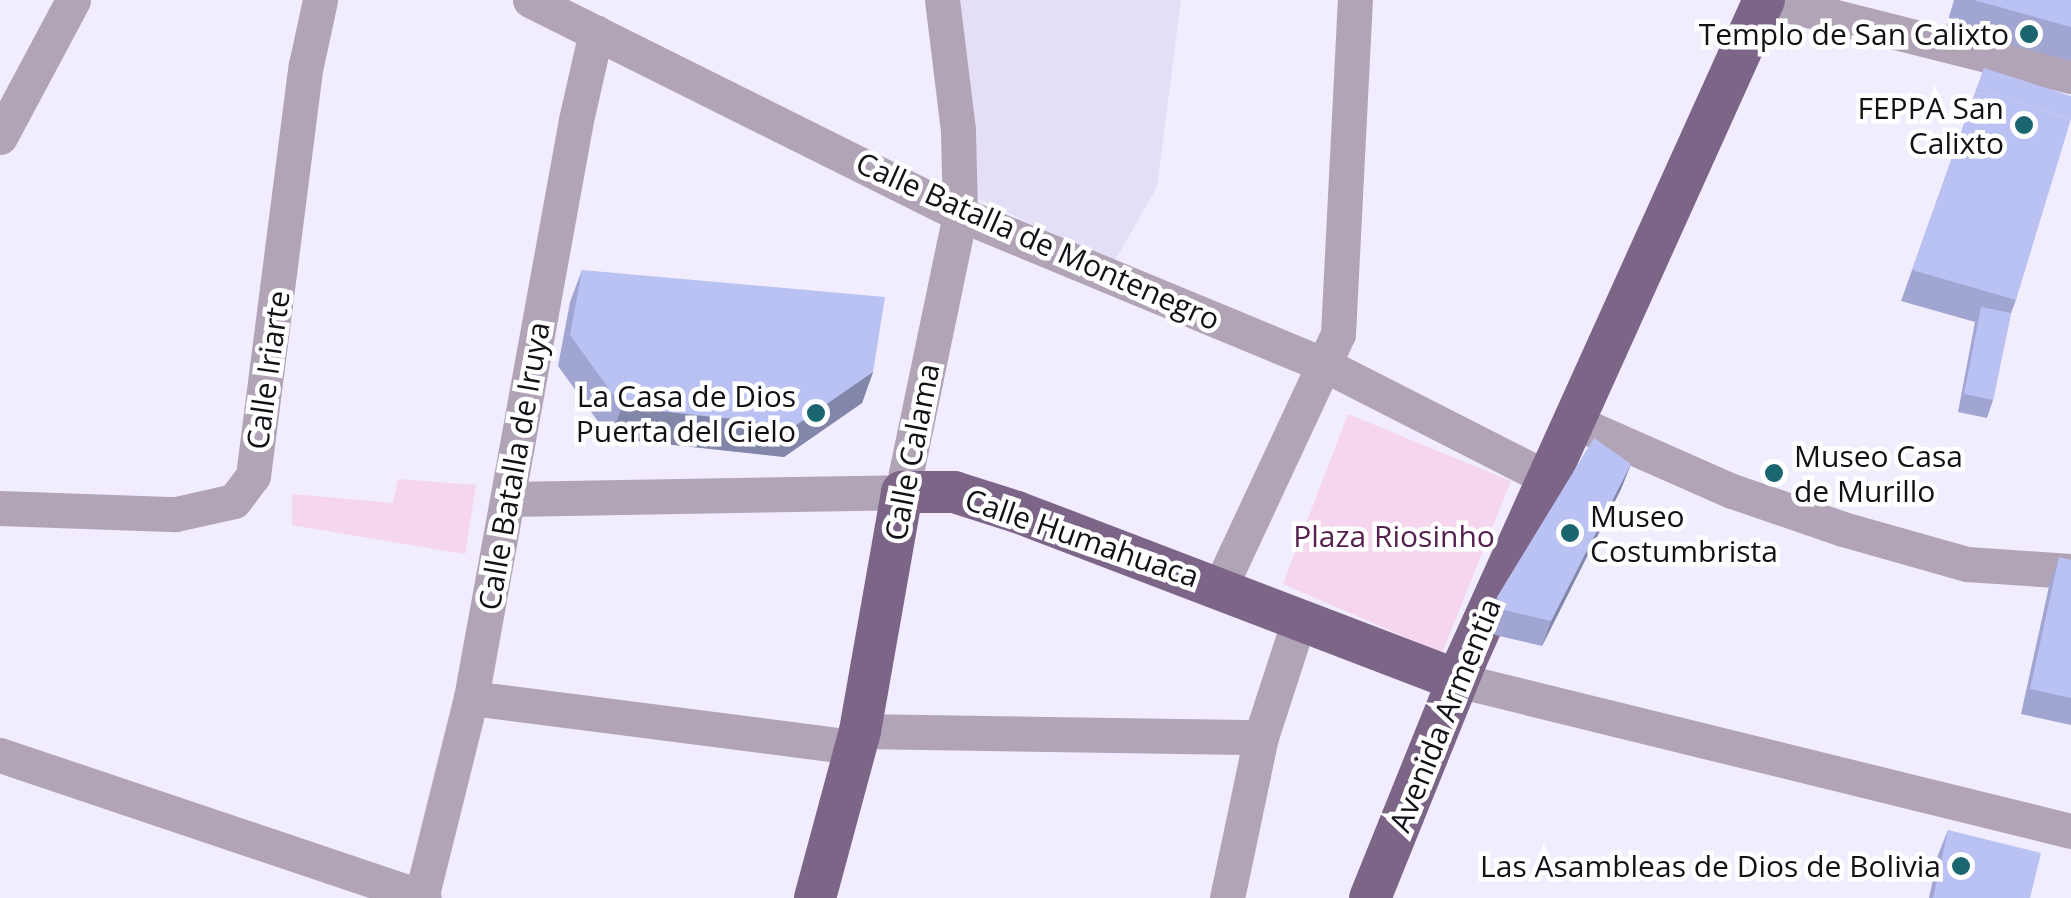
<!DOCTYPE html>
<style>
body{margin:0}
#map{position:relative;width:2071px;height:898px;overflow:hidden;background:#f1ecfe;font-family:"Open Sans",sans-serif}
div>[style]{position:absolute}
.built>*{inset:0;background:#e4def7}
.green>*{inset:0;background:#f5d6ee}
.minor>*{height:35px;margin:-17.5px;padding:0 17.5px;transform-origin:17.5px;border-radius:17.5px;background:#b1a4b7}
.major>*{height:42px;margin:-21px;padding:0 21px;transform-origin:21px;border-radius:21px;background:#7d6588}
.wall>*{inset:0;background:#a0a6d1}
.shaded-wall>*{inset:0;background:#8287aa}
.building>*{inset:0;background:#bac1f3}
.dots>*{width:28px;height:28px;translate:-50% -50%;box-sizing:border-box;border:5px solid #fff;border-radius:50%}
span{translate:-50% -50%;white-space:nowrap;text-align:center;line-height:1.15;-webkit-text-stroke:9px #fff;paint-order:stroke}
.poi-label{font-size:30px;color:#131117}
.right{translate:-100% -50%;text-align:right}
.left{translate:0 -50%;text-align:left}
.street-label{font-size:30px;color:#131117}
.park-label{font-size:30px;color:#57214f}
</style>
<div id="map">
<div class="built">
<div style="clip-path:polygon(954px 0,1181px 0,1157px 187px,1114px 262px,970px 195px)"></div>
</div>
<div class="green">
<div style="clip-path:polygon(1348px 414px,1511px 481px,1442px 653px,1283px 584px)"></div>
<div style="clip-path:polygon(398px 479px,476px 485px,465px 554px,292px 525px,292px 494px,393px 503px)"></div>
</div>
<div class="minor">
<div style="left:530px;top:0;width:480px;rotate:26.5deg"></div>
<div style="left:960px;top:214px;width:393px;rotate:22.5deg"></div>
<div style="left:1323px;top:364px;width:251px;rotate:27deg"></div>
<div style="left:1768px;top:0;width:312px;rotate:14.1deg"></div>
<div style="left:0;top:137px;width:155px;rotate:-61.9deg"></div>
<div style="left:1573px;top:421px;width:174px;rotate:23.8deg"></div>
<div style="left:1732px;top:491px;width:117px;rotate:18.9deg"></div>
<div style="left:1843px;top:529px;width:129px;rotate:15.8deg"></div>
<div style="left:1967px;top:564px;width:104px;rotate:3.9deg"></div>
<div style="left:509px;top:499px;width:393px;rotate:-1deg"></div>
<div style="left:902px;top:492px;width:284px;rotate:-78.2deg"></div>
<div style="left:960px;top:214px;width:84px;rotate:-91.4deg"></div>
<div style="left:958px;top:130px;width:131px;rotate:-97deg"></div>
<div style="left:0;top:508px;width:176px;rotate:2deg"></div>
<div style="left:176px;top:514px;width:59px;rotate:-12.6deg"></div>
<div style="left:234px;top:501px;width:31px;rotate:-53deg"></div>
<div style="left:253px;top:476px;width:414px;rotate:-82.7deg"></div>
<div style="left:306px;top:65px;width:66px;rotate:-77.8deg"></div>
<div style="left:1220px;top:587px;width:279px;rotate:-65deg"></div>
<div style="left:1338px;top:334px;width:334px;rotate:-87.1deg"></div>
<div style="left:1457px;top:680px;width:632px;rotate:13.82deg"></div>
<div style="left:471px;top:698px;width:388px;rotate:7.3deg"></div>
<div style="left:860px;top:731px;width:401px;rotate:0.9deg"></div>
<div style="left:0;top:755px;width:447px;rotate:18.6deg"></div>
<div style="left:421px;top:898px;width:206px;rotate:-76deg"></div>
<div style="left:471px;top:698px;width:587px;rotate:-79.7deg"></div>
<div style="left:576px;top:120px;width:90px;rotate:-77.2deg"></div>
<div style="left:1227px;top:898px;width:165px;rotate:-78.1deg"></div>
<div style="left:1261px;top:737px;width:126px;rotate:-72deg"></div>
</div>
<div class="major">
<div style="left:815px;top:898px;width:173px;rotate:-74.9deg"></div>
<div style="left:860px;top:731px;width:243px;rotate:-80deg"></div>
<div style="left:902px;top:492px;width:52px"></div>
<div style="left:954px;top:492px;width:66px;rotate:17.6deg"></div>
<div style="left:1017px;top:512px;width:471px;rotate:20.9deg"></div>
<div style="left:1370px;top:898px;width:257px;rotate:-68deg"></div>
<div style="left:1466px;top:660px;width:724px;rotate:-65.7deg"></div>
</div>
<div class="wall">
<div style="clip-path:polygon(1954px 0,2071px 0,2071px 61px,1946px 27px)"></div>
<div style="clip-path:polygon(1984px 68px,2016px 300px,2011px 313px,1993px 400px,1987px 418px,1958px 412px,1975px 322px,1901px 301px)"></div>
<div style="clip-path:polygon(582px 270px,873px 372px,862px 403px,784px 457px,610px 438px,558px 366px,570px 302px)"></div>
<div style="clip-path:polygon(1631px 464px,1621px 489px,1542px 646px,1495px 635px,1487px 622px,1497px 597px)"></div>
<div style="clip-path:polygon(2059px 557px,2071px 560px,2071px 725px,2021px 714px,2050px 582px)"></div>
<div style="clip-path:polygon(1948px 830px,2030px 898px,1929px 898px,1938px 855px)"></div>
</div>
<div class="shaded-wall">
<div style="clip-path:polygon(873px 372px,862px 403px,784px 457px,610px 438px,622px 407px)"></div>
<div style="clip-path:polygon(1631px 464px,1621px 489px,1542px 646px,1551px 621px)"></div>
</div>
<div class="building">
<div style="clip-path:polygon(1974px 0,2071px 0,2071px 27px)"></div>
<div style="clip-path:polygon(1984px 68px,2071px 96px,2071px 119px,1977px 89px,1972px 103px)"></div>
<div style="clip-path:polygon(1977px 89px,2071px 119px,2016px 300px,1912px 270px)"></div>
<div style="clip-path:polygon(582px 270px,885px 297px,873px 372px,795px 426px,622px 407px,570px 335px)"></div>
<div style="clip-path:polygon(1981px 307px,2011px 313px,1993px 400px,1964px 394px)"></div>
<div style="clip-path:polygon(1594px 438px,1631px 464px,1551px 621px,1504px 610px,1497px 597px)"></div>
<div style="clip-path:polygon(2059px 557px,2071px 560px,2071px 698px,2030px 689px)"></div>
<div style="clip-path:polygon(1948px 830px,2041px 853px,2030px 898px,1933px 898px)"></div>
</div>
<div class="dots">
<div style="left:2029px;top:34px;background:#19666e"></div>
<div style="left:2024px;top:125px;background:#19666e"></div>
<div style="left:816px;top:413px;background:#19666e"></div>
<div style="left:1774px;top:473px;background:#19666e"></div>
<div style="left:1570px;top:533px;background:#19666e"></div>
<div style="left:1961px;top:866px;background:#19666e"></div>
</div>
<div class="poi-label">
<span class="right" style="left:2009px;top:34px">Templo de San Calixto</span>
<span class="right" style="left:2004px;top:125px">FEPPA San<br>Calixto</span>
<span class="right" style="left:796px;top:413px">La Casa de Dios<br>Puerta del Cielo</span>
<span class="left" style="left:1794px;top:473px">Museo Casa<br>de Murillo</span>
<span class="left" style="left:1590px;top:533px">Museo<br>Costumbrista</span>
<span class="right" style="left:1941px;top:866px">Las Asambleas de Dios de Bolivia</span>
</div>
<div class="street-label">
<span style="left:1038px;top:241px;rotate:24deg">Calle Batalla de Montenegro</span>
<span style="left:268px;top:370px;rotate:-82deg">Calle Iriarte</span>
<span style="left:912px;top:452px;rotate:-79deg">Calle Calama</span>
<span style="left:514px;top:466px;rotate:-80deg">Calle Batalla de Iruya</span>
<span style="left:1082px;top:538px;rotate:19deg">Calle Humahuaca</span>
<span style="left:1445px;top:715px;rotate:-68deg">Avenida Armentia</span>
</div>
<div class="park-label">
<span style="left:1394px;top:536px">Plaza Riosinho</span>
</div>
</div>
